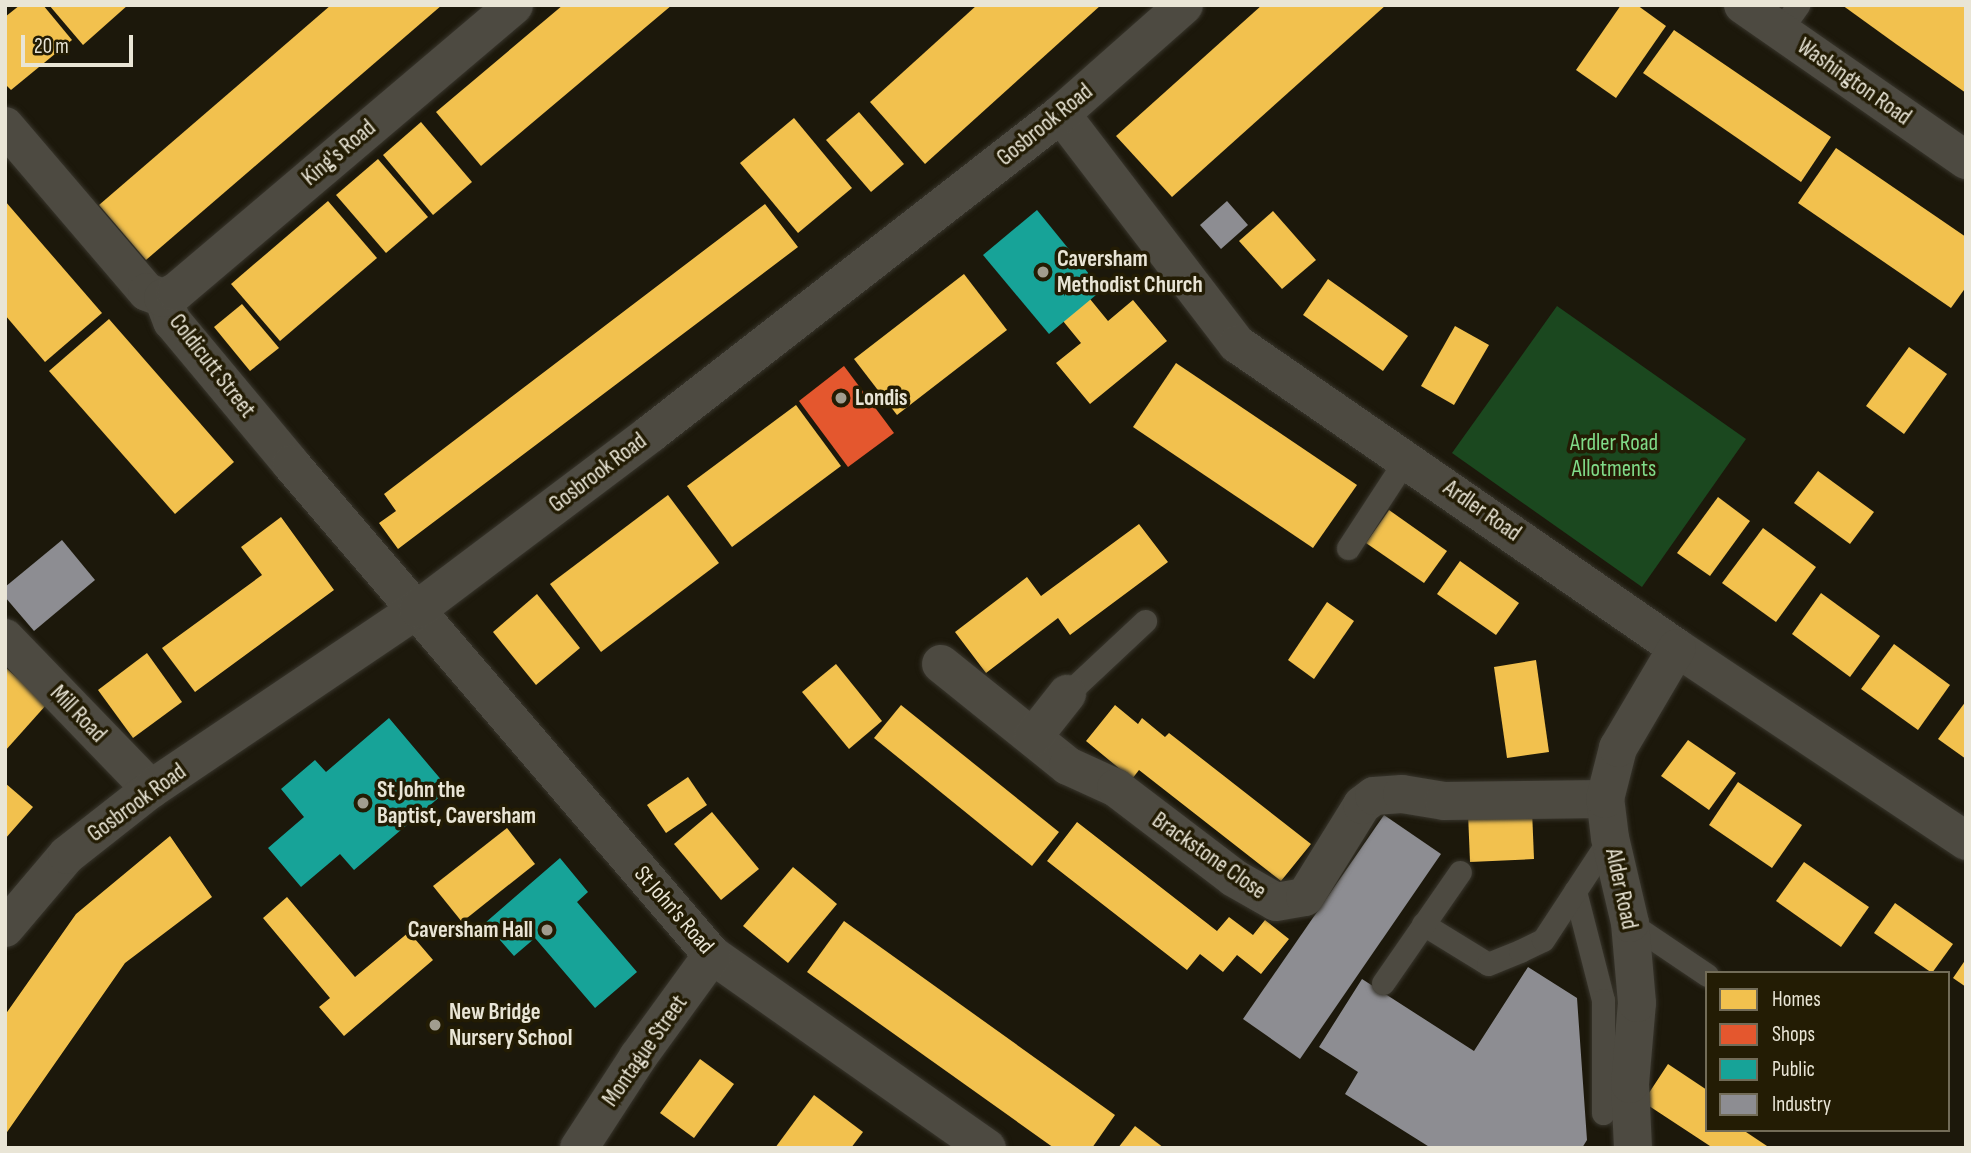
<!DOCTYPE html>
<style>
body{margin:0}
#map{position:relative;width:1971px;height:1153px;overflow:hidden;background:#1c180b;font-family:"Sofia Sans Condensed",sans-serif}
div>[style]{position:absolute}
.green>*{inset:0;background:#1b481f}
.homes>*{inset:0;background:#f2c14e}
.shops>*{inset:0;background:#e4572e}
.public>*{inset:0;background:#17a398}
.industry>*{inset:0;background:#8d8d92}
.roads{filter:drop-shadow(0 0 2px #38352c) drop-shadow(0 0 2px #38352c)}
.service>*{height:23px;margin:-11.5px;padding:0 11.5px;transform-origin:11.5px;border-radius:11.5px;background:#4d4a41}
.minor>*{height:38px;margin:-19px;padding:0 19px;transform-origin:19px;border-radius:19px;background:#4d4a41}
.secondary>*{height:38px;margin:-19px;padding:0 19px;transform-origin:19px;border-radius:19px;background:#4d4a41}
.dots>*{width:19px;height:19px;translate:-50% -50%;box-sizing:border-box;border:4px solid #231c04;border-radius:50%}
span{translate:-50% -50%;white-space:nowrap;text-align:center;line-height:1.15;-webkit-text-stroke:7px #231c04;paint-order:stroke}
.street-label{font-size:23px;color:#e9e5d6}
.poi-label{font-size:23px;color:#e9e5d6;font-weight:700}
.left{translate:0 -50%;text-align:left}
.right{translate:-100% -50%;text-align:right}
.park-label{font-size:23px;color:#80db88}
.frame{position:absolute;inset:0;border:7px solid #e9e5d6;pointer-events:none}
.legend{position:absolute;left:1705px;top:971px;width:245px;height:161px;box-sizing:border-box;background:#231c04;border:2px solid #726c58;margin:0;padding:9px 12px;list-style:none;font-size:21px;color:#e9e5d6}
.legend li{display:flex;align-items:center;gap:14px;height:35px}
.legend b{width:35px;border:2px solid #726c58}
.scale{position:absolute;left:21px;top:35px;width:112px;height:32px;box-sizing:border-box;border:4px solid #e9e5d6;border-top:0;padding-left:9px;font-size:21px;line-height:24px;white-space:nowrap;color:#e9e5d6;-webkit-text-stroke:5px #231c04;paint-order:stroke}
</style>
<div id="map">
<div class="green">
<div style="clip-path:polygon(1557px 306px,1746px 439px,1642px 587px,1452px 453px)"></div>
</div>
<div class="homes">
<div style="clip-path:polygon(20px 5px,43px 5px,72px 40px,11px 90px,5px 84px,5px 17px)"></div>
<div style="clip-path:polygon(49px 5px,128px 5px,83px 45px)"></div>
<div style="clip-path:polygon(331px 5px,442px 5px,146px 260px,99px 205px)"></div>
<div style="clip-path:polygon(563px 5px,672px 5px,481px 166px,436px 112px)"></div>
<div style="clip-path:polygon(977px 5px,1101px 5px,925px 164px,870px 102px)"></div>
<div style="clip-path:polygon(1262px 5px,1386px 5px,1172px 197px,1116px 136px)"></div>
<div style="clip-path:polygon(1621px 5px,1637px 5px,1666px 26px,1616px 98px,1576px 70px)"></div>
<div style="clip-path:polygon(1842px 5px,1966px 7px,1966px 93px,1896px 44px)"></div>
<div style="clip-path:polygon(1674px 30px,1831px 137px,1801px 182px,1643px 73px)"></div>
<div style="clip-path:polygon(859px 112px,904px 164px,871px 192px,826px 140px)"></div>
<div style="clip-path:polygon(794px 118px,852px 188px,798px 233px,740px 163px)"></div>
<div style="clip-path:polygon(421px 122px,472px 182px,433px 215px,383px 155px)"></div>
<div style="clip-path:polygon(1836px 148px,1966px 237px,1966px 287px,1951px 308px,1798px 203px)"></div>
<div style="clip-path:polygon(378px 159px,428px 217px,386px 253px,336px 195px)"></div>
<div style="clip-path:polygon(5px 201px,102px 313px,45px 362px,5px 315px)"></div>
<div style="clip-path:polygon(328px 201px,377px 258px,280px 341px,231px 284px)"></div>
<div style="clip-path:polygon(765px 204px,798px 247px,398px 549px,379px 523px,396px 511px,384px 494px)"></div>
<div style="clip-path:polygon(1273px 211px,1316px 260px,1282px 289px,1239px 241px)"></div>
<div style="clip-path:polygon(964px 274px,1007px 330px,897px 415px,854px 359px)"></div>
<div style="clip-path:polygon(1328px 279px,1408px 336px,1383px 371px,1303px 315px)"></div>
<div style="clip-path:polygon(1090px 299px,1108px 321px,1133px 300px,1167px 341px,1090px 404px,1056px 363px,1081px 343px,1063px 321px)"></div>
<div style="clip-path:polygon(242px 304px,279px 348px,250px 371px,214px 327px)"></div>
<div style="clip-path:polygon(109px 319px,234px 462px,175px 514px,49px 371px)"></div>
<div style="clip-path:polygon(1455px 326px,1489px 345px,1454px 405px,1421px 386px)"></div>
<div style="clip-path:polygon(1909px 347px,1947px 374px,1904px 434px,1866px 406px)"></div>
<div style="clip-path:polygon(1176px 363px,1357px 485px,1313px 548px,1133px 427px)"></div>
<div style="clip-path:polygon(796px 405px,841px 466px,732px 547px,687px 486px)"></div>
<div style="clip-path:polygon(1818px 471px,1874px 512px,1850px 544px,1794px 503px)"></div>
<div style="clip-path:polygon(668px 495px,719px 563px,601px 652px,550px 584px)"></div>
<div style="clip-path:polygon(1718px 497px,1750px 521px,1710px 576px,1677px 553px)"></div>
<div style="clip-path:polygon(1389px 510px,1447px 551px,1424px 583px,1366px 543px)"></div>
<div style="clip-path:polygon(281px 517px,334px 590px,195px 692px,162px 648px,262px 575px,241px 547px)"></div>
<div style="clip-path:polygon(1139px 524px,1168px 562px,1070px 635px,1058px 618px,986px 673px,955px 632px,1027px 577px,1041px 596px)"></div>
<div style="clip-path:polygon(1763px 528px,1816px 567px,1776px 622px,1722px 583px)"></div>
<div style="clip-path:polygon(1460px 561px,1519px 603px,1496px 635px,1437px 594px)"></div>
<div style="clip-path:polygon(1821px 593px,1880px 636px,1850px 677px,1792px 634px)"></div>
<div style="clip-path:polygon(537px 594px,580px 648px,536px 685px,493px 632px)"></div>
<div style="clip-path:polygon(1327px 602px,1354px 621px,1314px 679px,1288px 660px)"></div>
<div style="clip-path:polygon(1894px 644px,1950px 685px,1918px 730px,1861px 689px)"></div>
<div style="clip-path:polygon(147px 653px,182px 702px,133px 738px,98px 690px)"></div>
<div style="clip-path:polygon(1536px 660px,1549px 752px,1507px 758px,1494px 667px)"></div>
<div style="clip-path:polygon(836px 664px,882px 721px,849px 749px,802px 692px)"></div>
<div style="clip-path:polygon(5px 667px,47px 704px,5px 751px)"></div>
<div style="clip-path:polygon(1966px 701px,1966px 759px,1938px 739px)"></div>
<div style="clip-path:polygon(901px 705px,1059px 832px,1032px 866px,874px 738px)"></div>
<div style="clip-path:polygon(1115px 705px,1138px 724px,1142px 718px,1165px 737px,1169px 733px,1311px 844px,1281px 881px,1139px 770px,1132px 779px,1086px 741px)"></div>
<div style="clip-path:polygon(1688px 740px,1736px 773px,1709px 810px,1661px 776px)"></div>
<div style="clip-path:polygon(688px 777px,707px 805px,666px 833px,647px 805px)"></div>
<div style="clip-path:polygon(1738px 782px,1802px 825px,1772px 868px,1709px 825px)"></div>
<div style="clip-path:polygon(5px 783px,33px 807px,5px 839px)"></div>
<div style="clip-path:polygon(1532px 810px,1534px 859px,1470px 862px,1468px 813px)"></div>
<div style="clip-path:polygon(712px 812px,759px 869px,721px 900px,674px 844px)"></div>
<div style="clip-path:polygon(1077px 822px,1217px 931px,1229px 917px,1253px 935px,1265px 920px,1289px 939px,1261px 974px,1237px 955px,1223px 972px,1200px 954px,1187px 970px,1047px 861px)"></div>
<div style="clip-path:polygon(507px 828px,535px 864px,462px 922px,433px 886px)"></div>
<div style="clip-path:polygon(170px 836px,212px 897px,125px 963px,5px 1135px,5px 1015px,76px 914px)"></div>
<div style="clip-path:polygon(1804px 862px,1869px 907px,1841px 947px,1776px 901px)"></div>
<div style="clip-path:polygon(793px 867px,837px 904px,788px 963px,743px 926px)"></div>
<div style="clip-path:polygon(287px 897px,355px 977px,409px 932px,433px 960px,344px 1036px,319px 1007px,330px 998px,263px 918px)"></div>
<div style="clip-path:polygon(1895px 903px,1953px 944px,1932px 973px,1874px 933px)"></div>
<div style="clip-path:polygon(844px 921px,1115px 1115px,1092px 1148px,1054px 1148px,807px 972px)"></div>
<div style="clip-path:polygon(1966px 959px,1966px 987px,1953px 978px)"></div>
<div style="clip-path:polygon(700px 1059px,734px 1084px,694px 1138px,660px 1113px)"></div>
<div style="clip-path:polygon(1668px 1064px,1707px 1090px,1707px 1130px,1743px 1130px,1770px 1148px,1713px 1148px,1643px 1102px)"></div>
<div style="clip-path:polygon(814px 1095px,863px 1132px,851px 1148px,775px 1148px)"></div>
<div style="clip-path:polygon(1135px 1126px,1164px 1148px,1118px 1148px)"></div>
</div>
<div class="shops">
<div style="clip-path:polygon(844px 366px,894px 433px,848px 467px,799px 401px)"></div>
</div>
<div class="public">
<div style="clip-path:polygon(1037px 210px,1102px 290px,1049px 334px,983px 255px)"></div>
<div style="clip-path:polygon(389px 718px,449px 789px,354px 870px,340px 854px,301px 887px,268px 848px,304px 817px,281px 789px,315px 760px,326px 772px)"></div>
<div style="clip-path:polygon(560px 858px,588px 892px,577px 902px,637px 972px,595px 1008px,535px 938px,514px 956px,485px 923px)"></div>
</div>
<div class="industry">
<div style="clip-path:polygon(1227px 201px,1248px 225px,1221px 249px,1200px 225px)"></div>
<div style="clip-path:polygon(62px 540px,95px 580px,34px 631px,5px 597px,5px 587px)"></div>
<div style="clip-path:polygon(1384px 815px,1441px 854px,1300px 1059px,1243px 1019px)"></div>
<div style="clip-path:polygon(1528px 967px,1577px 998px,1587px 1140px,1582px 1148px,1431px 1148px,1345px 1094px,1358px 1072px,1319px 1047px,1362px 979px,1474px 1051px)"></div>
</div>
<div class="roads">
<div class="service">
<div style="left:1780px;top:31px;width:32px;rotate:-55deg"></div>
<div style="left:1348px;top:548px;width:106px;rotate:-56.9deg"></div>
<div style="left:1067px;top:694px;width:107px;rotate:-43.1deg"></div>
<div style="left:1575px;top:891px;width:113px;rotate:75.6deg"></div>
<div style="left:1603px;top:1000px;width:113px;rotate:90deg"></div>
<div style="left:1630px;top:923px;width:93px;rotate:34deg"></div>
<div style="left:1423px;top:924px;width:76px;rotate:31.6deg"></div>
<div style="left:1488px;top:964px;width:35px;rotate:-22deg"></div>
<div style="left:1520px;top:951px;width:25px;rotate:-26deg"></div>
<div style="left:1543px;top:940px;width:122px;rotate:-56.7deg"></div>
<div style="left:1383px;top:983px;width:135px;rotate:-55.3deg"></div>
</div>
<div class="minor">
<div style="left:1743px;top:5px;width:272px;rotate:34.8deg"></div>
<div style="left:1061px;top:114px;width:290px;rotate:52.6deg"></div>
<div style="left:1237px;top:344px;width:535px;rotate:34.64deg"></div>
<div style="left:1677px;top:648px;width:348px;rotate:33.7deg"></div>
<div style="left:5px;top:126px;width:218px;rotate:49.5deg"></div>
<div style="left:147px;top:292px;width:17px;rotate:21deg"></div>
<div style="left:163px;top:298px;width:25px;rotate:69deg"></div>
<div style="left:172px;top:321px;width:186px;rotate:50.2deg"></div>
<div style="left:291px;top:464px;width:647px;rotate:49.39deg"></div>
<div style="left:712px;top:955px;width:336px;rotate:35.1deg"></div>
<div style="left:163px;top:298px;width:14px;rotate:-25deg"></div>
<div style="left:176px;top:292px;width:443px;rotate:-40.3deg"></div>
<div style="left:5px;top:638px;width:210px;rotate:46deg"></div>
<div style="left:941px;top:664px;width:163px;rotate:38.8deg"></div>
<div style="left:1068px;top:766px;width:53px;rotate:24.6deg"></div>
<div style="left:1116px;top:788px;width:148px;rotate:37.3deg"></div>
<div style="left:1234px;top:878px;width:48px;rotate:29.7deg"></div>
<div style="left:1276px;top:902px;width:29px;rotate:-10deg"></div>
<div style="left:1305px;top:897px;width:108px;rotate:-58.2deg"></div>
<div style="left:1362px;top:805px;width:15px;rotate:-37deg"></div>
<div style="left:1374px;top:796px;width:28px;rotate:-4deg"></div>
<div style="left:1402px;top:794px;width:43px;rotate:9.5deg"></div>
<div style="left:1444px;top:801px;width:161px;rotate:-0.7deg"></div>
<div style="left:1033px;top:737px;width:55px;rotate:-51.7deg"></div>
<div style="left:579px;top:1148px;width:108px;rotate:-57deg"></div>
<div style="left:638px;top:1057px;width:126px;rotate:-54deg"></div>
<div style="left:1633px;top:1148px;width:64px;rotate:-92.7deg"></div>
<div style="left:1630px;top:1084px;width:81px;rotate:-85.1deg"></div>
<div style="left:1637px;top:1003px;width:80px;rotate:-95deg"></div>
<div style="left:1630px;top:923px;width:87px;rotate:-103.2deg"></div>
<div style="left:1610px;top:838px;width:39px;rotate:-97deg"></div>
<div style="left:1605px;top:799px;width:53px;rotate:-75.7deg"></div>
<div style="left:1618px;top:748px;width:116px;rotate:-59.5deg"></div>
</div>
<div class="secondary">
<div style="left:5px;top:928px;width:96px;rotate:-49.7deg"></div>
<div style="left:67px;top:855px;width:107px;rotate:-38.2deg"></div>
<div style="left:151px;top:789px;width:322px;rotate:-34deg"></div>
<div style="left:418px;top:609px;width:291px;rotate:-37deg"></div>
<div style="left:650px;top:434px;width:521px;rotate:-37.9deg"></div>
<div style="left:1061px;top:114px;width:164px;rotate:-41.5deg"></div>
</div>
</div>
<div class="dots">
<div style="left:1043px;top:272px;background:#a19d8f"></div>
<div style="left:841px;top:398px;background:#a19d8f"></div>
<div style="left:363px;top:803px;background:#a19d8f"></div>
<div style="left:547px;top:930px;background:#a19d8f"></div>
<div style="left:435px;top:1025px;background:#a19d8f"></div>
</div>
<div class="street-label">
<span style="left:1854px;top:82px;rotate:35deg">Washington Road</span>
<span style="left:1045px;top:125px;rotate:-39deg">Gosbrook Road</span>
<span style="left:339px;top:153px;rotate:-40deg">King's Road</span>
<span style="left:212px;top:366px;rotate:52deg">Coldicutt Street</span>
<span style="left:598px;top:473px;rotate:-37deg">Gosbrook Road</span>
<span style="left:1482px;top:511px;rotate:35deg">Ardler Road</span>
<span style="left:78px;top:714px;rotate:46deg">Mill Road</span>
<span style="left:137px;top:803px;rotate:-36deg">Gosbrook Road</span>
<span style="left:1209px;top:856px;rotate:35deg">Brackstone Close</span>
<span style="left:1621px;top:889px;rotate:78deg">Alder Road</span>
<span style="left:674px;top:910px;rotate:49deg">St John's Road</span>
<span style="left:645px;top:1051px;rotate:-55deg">Montague Street</span>
</div>
<div class="poi-label">
<span class="left" style="left:1057px;top:272px">Caversham<br>Methodist Church</span>
<span class="left" style="left:855px;top:398px">Londis</span>
<span class="left" style="left:377px;top:803px">St John the<br>Baptist, Caversham</span>
<span class="right" style="left:533px;top:930px">Caversham Hall</span>
<span class="left" style="left:449px;top:1025px">New Bridge<br>Nursery School</span>
</div>
<div class="park-label">
<span style="left:1614px;top:456px">Ardler Road<br>Allotments</span>
</div>
<div class="frame"></div>
<ul class="legend">
<li><b style="height:19px;background:#f2c14e"></b>Homes</li>
<li><b style="height:19px;background:#e4572e"></b>Shops</li>
<li><b style="height:19px;background:#17a398"></b>Public</li>
<li><b style="height:19px;background:#8d8d92"></b>Industry</li>
</ul>
<div class="scale">20 m</div>
</div>
